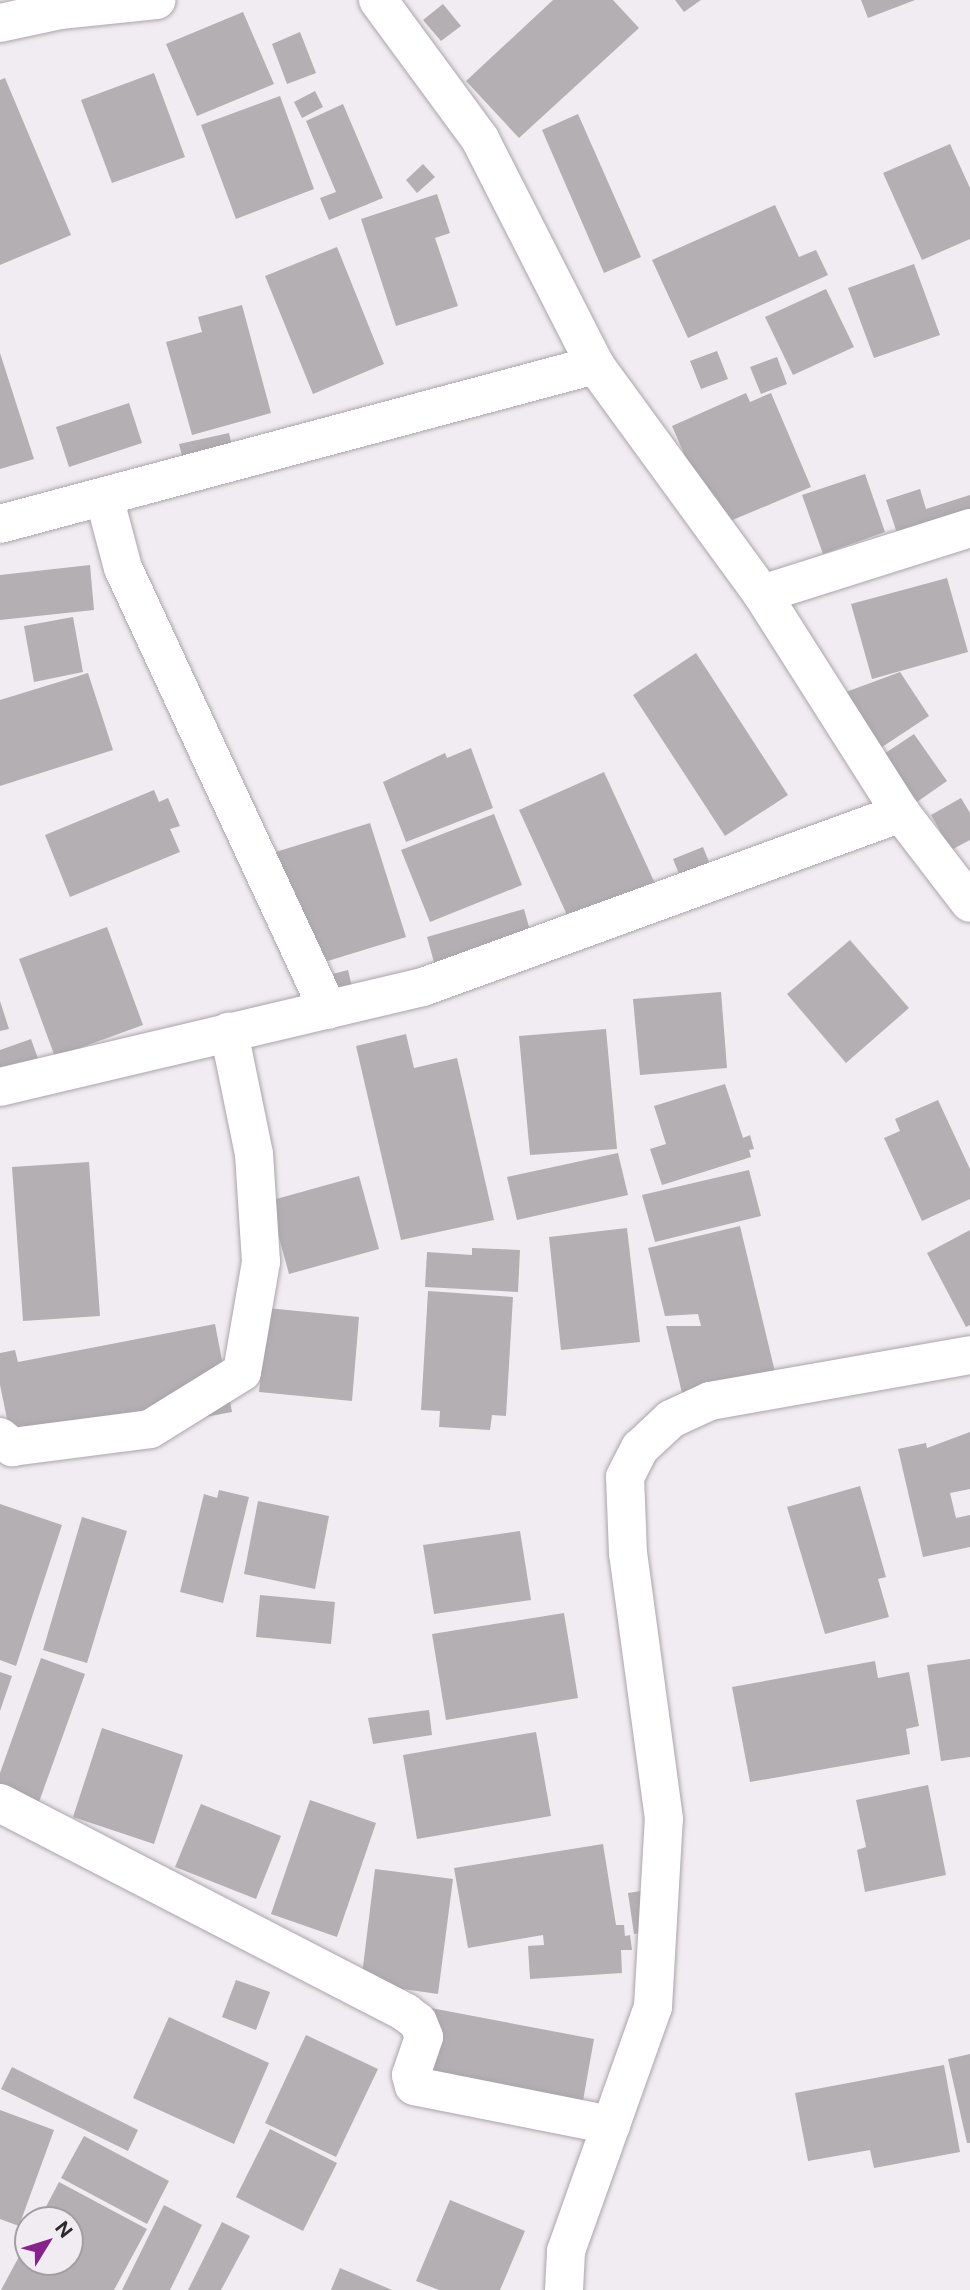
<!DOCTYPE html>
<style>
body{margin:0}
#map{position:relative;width:970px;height:2290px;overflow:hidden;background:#f1ecf1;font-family:"Public Sans",sans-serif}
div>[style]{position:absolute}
.building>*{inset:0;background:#b3afb3}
.roads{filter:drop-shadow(0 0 2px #aaa5aa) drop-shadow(0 0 2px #aaa5aa)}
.street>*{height:38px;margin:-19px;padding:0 19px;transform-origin:19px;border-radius:19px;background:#fff}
span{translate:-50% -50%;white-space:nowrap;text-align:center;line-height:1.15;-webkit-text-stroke:5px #f1ecf1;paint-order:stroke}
.north{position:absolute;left:14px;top:2206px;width:70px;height:70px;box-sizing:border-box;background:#f1ecf1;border:2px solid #a29ea2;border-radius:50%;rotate:52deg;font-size:19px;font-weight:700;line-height:28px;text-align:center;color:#2c2a2c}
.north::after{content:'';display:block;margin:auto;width:24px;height:32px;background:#87238c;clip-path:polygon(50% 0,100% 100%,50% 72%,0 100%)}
</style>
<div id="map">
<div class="building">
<div style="clip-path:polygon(553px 0,613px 0,639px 28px,519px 138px,466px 81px)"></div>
<div style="clip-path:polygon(675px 0,701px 0,684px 12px)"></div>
<div style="clip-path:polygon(861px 0,915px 0,868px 18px)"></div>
<div style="clip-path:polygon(443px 4px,461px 26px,441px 41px,423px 20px)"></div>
<div style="clip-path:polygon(243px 12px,274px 84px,197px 116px,166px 44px)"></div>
<div style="clip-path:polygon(300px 32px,316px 73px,287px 84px,272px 44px)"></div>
<div style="clip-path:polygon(154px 73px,185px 157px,112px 183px,81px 100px)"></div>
<div style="clip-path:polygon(5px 78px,71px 235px,0 265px,0 80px)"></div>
<div style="clip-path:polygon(315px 91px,323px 107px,302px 118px,294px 102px)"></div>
<div style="clip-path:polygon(280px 96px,314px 189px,236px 219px,201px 125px)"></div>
<div style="clip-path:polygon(343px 104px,383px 198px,329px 220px,320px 198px,336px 192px,306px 121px)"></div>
<div style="clip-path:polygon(578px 114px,641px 257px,604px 273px,542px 130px)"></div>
<div style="clip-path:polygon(950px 144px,970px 188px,970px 239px,922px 260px,883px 173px)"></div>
<div style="clip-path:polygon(423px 164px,435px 177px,417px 193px,406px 180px)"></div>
<div style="clip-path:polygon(437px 194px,450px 233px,435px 238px,458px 306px,396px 326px,361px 219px)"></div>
<div style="clip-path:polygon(775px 205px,799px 257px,816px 250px,828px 275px,688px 338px,652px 260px)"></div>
<div style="clip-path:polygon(337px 247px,384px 364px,313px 394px,265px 276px)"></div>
<div style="clip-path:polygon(914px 264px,940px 335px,874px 358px,848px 288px)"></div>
<div style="clip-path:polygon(826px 289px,854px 347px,793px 375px,765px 317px)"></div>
<div style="clip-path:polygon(242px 305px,271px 413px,192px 435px,166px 342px,202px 332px,198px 317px)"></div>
<div style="clip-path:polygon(717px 351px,728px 379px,701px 389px,690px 361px)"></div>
<div style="clip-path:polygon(0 353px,34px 459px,0 469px)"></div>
<div style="clip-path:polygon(777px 357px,787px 384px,761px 394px,750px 367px)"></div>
<div style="clip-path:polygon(746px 393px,750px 402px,771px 393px,811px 487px,716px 527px,672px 426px)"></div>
<div style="clip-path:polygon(129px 403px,142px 443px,69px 467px,56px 427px)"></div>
<div style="clip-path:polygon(229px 433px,236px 463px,187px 475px,179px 444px)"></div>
<div style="clip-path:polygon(865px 474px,885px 532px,823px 554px,802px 495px)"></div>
<div style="clip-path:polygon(920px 489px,926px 509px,970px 495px,970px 526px,902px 548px,886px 500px)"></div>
<div style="clip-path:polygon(90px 565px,94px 610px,0 620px,0 575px)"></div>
<div style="clip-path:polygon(947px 578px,968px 652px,872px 679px,851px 604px)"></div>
<div style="clip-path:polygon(73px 617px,83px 672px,34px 682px,24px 626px)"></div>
<div style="clip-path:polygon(696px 653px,788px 795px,725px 836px,633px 695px)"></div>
<div style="clip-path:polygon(900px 672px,929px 716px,876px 751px,846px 692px)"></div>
<div style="clip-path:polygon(88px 673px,113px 750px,0 786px,0 700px)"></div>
<div style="clip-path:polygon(914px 734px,947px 781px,914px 804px,881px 756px)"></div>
<div style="clip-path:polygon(471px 748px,493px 808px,406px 842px,383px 782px,445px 753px,447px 758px)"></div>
<div style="clip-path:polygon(604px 772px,658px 890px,573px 928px,519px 810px)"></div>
<div style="clip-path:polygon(154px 790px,159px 802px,168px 798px,180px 826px,170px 829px,180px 852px,70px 897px,45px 835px)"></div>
<div style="clip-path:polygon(961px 798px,970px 813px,970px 840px,951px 850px,931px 815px)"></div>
<div style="clip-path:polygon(494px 814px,522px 885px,430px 922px,401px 850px)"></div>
<div style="clip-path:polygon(370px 823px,406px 937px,318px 964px,269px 854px)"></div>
<div style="clip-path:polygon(703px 847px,718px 884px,688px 896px,673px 859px)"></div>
<div style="clip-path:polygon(524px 909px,534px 945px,437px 973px,427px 937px)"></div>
<div style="clip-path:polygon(107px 927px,143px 1025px,55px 1057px,19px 959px)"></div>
<div style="clip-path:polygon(850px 940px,909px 1008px,846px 1063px,787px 994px)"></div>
<div style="clip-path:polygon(348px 970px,354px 995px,328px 1002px,321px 977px)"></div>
<div style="clip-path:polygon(721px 992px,727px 1068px,640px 1075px,633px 999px)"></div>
<div style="clip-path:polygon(0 1001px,9px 1029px,0 1031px)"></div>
<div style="clip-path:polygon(606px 1029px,617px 1149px,530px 1155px,519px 1036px)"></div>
<div style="clip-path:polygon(406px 1034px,414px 1068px,457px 1058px,494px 1220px,401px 1240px,356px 1046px)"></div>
<div style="clip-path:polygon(31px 1039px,41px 1067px,0 1081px,0 1050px)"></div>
<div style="clip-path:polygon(725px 1084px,743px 1138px,750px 1135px,754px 1149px,749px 1150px,751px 1157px,662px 1185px,650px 1149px,666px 1144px,654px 1106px)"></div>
<div style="clip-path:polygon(938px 1100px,970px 1169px,970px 1199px,922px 1221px,884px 1138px,900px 1131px,895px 1119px)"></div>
<div style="clip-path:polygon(618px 1153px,628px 1195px,517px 1220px,507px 1177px)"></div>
<div style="clip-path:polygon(89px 1162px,100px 1316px,23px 1321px,12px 1167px)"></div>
<div style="clip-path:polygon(749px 1170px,761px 1216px,655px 1242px,642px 1195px)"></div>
<div style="clip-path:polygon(359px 1176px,379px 1249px,289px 1274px,269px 1201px)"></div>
<div style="clip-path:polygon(740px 1226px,775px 1372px,682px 1393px,666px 1326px,701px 1326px,698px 1314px,665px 1316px,648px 1248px)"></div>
<div style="clip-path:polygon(627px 1228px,640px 1342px,561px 1350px,549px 1237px)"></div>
<div style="clip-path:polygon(970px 1230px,970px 1325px,966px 1327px,927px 1253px)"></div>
<div style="clip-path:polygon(472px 1248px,520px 1250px,518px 1292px,425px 1287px,427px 1252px,472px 1255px)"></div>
<div style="clip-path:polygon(428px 1291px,513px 1297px,506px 1416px,492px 1415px,490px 1430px,439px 1427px,440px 1411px,421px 1410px)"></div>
<div style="clip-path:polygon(267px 1308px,359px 1317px,352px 1401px,259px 1392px)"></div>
<div style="clip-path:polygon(215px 1324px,232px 1412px,88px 1439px,16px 1462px,0 1385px,0 1353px,15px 1350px,18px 1362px)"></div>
<div style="clip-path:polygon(970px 1432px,970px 1489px,950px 1493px,956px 1518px,970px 1515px,970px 1547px,923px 1557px,898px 1449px,926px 1443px,927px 1448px)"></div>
<div style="clip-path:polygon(860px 1486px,886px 1577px,878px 1579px,889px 1617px,825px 1634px,787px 1507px)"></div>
<div style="clip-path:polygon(219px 1490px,249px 1497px,223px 1603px,180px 1592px,204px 1494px,217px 1498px)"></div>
<div style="clip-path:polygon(258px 1501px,329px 1516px,315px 1589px,244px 1574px)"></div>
<div style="clip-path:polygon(0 1504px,62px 1525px,16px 1666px,0 1660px)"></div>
<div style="clip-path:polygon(82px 1517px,127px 1531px,87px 1663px,43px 1650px)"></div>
<div style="clip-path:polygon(520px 1531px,531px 1600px,434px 1614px,423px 1545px)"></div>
<div style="clip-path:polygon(260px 1595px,335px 1602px,331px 1644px,256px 1637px)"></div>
<div style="clip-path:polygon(564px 1613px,578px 1698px,446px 1720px,432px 1634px)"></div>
<div style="clip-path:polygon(41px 1658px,85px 1674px,39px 1802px,0 1787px,0 1773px)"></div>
<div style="clip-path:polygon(970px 1659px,970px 1757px,941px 1761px,927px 1665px)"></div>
<div style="clip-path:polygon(875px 1661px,878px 1678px,909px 1672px,919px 1726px,906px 1729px,910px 1754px,750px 1782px,732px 1687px)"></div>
<div style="clip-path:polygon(0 1672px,12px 1676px,0 1711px)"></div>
<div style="clip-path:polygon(429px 1710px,432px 1735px,373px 1744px,368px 1718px)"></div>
<div style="clip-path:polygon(102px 1728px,183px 1755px,154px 1844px,73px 1817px)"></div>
<div style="clip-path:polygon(536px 1732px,551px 1816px,417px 1839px,403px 1755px)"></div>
<div style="clip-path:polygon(928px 1785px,946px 1875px,865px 1892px,857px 1850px,866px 1847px,856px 1800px)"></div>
<div style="clip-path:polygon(310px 1800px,376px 1823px,337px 1937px,271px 1914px)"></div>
<div style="clip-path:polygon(201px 1804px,281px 1836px,256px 1899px,175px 1867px)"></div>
<div style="clip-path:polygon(603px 1844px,616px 1925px,624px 1925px,625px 1936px,630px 1935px,632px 1950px,621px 1950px,622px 1973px,530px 1979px,528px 1946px,544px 1945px,543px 1935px,468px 1948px,454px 1868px)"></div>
<div style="clip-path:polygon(375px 1869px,453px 1879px,438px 1994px,361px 1983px)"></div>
<div style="clip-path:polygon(647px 1890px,654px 1931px,634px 1934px,628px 1893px)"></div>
<div style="clip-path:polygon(236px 1980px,270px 1992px,256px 2030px,222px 2017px)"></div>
<div style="clip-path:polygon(431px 2008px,594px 2039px,579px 2123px,416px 2091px)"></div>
<div style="clip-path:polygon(169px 2017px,269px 2063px,234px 2144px,133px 2098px)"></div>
<div style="clip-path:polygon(306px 2035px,378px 2069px,336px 2157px,265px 2123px)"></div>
<div style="clip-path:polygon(970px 2054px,970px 2143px,967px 2143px,948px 2059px)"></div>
<div style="clip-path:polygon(944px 2065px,960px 2152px,874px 2168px,870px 2150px,808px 2161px,795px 2093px)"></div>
<div style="clip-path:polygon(12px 2067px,138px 2130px,128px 2151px,1px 2089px)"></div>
<div style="clip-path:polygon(0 2110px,54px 2130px,19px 2226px,0 2219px)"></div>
<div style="clip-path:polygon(270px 2129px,337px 2163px,303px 2231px,236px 2197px)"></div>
<div style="clip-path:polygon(84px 2136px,169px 2181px,147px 2224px,61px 2178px)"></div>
<div style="clip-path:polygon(59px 2182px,147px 2229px,114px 2290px,1px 2290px,28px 2240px,28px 2262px,70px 2262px,70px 2220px,39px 2220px)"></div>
<div style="clip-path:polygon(450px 2200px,525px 2231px,500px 2290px,439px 2290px,416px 2281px)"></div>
<div style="clip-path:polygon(164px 2205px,202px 2225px,170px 2290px,122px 2290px)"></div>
<div style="clip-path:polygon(222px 2222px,250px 2236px,221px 2290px,188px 2290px)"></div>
<div style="clip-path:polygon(340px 2268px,392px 2290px,331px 2290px)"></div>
</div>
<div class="roads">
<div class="street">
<div style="left:378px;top:0;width:172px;rotate:53.7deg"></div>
<div style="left:480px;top:139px;width:254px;rotate:63deg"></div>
<div style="left:595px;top:365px;width:283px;rotate:53.9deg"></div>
<div style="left:762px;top:594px;width:259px;rotate:57.6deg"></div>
<div style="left:901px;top:813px;width:113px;rotate:52.5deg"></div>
<div style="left:0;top:23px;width:61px;rotate:-12.2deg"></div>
<div style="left:60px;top:10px;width:97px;rotate:-5.9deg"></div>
<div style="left:104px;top:497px;width:73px;rotate:75deg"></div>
<div style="left:123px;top:568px;width:487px;rotate:65.1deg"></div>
<div style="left:0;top:524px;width:616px;rotate:-14.96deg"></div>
<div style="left:762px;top:594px;width:218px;rotate:-17.6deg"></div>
<div style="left:0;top:1087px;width:435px;rotate:-13.3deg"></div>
<div style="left:423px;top:987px;width:509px;rotate:-20deg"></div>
<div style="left:0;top:1437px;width:16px;rotate:40deg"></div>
<div style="left:12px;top:1447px;width:139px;rotate:-7.4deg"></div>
<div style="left:150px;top:1429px;width:108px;rotate:-31.8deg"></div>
<div style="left:242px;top:1372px;width:112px;rotate:-80.2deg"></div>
<div style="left:261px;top:1262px;width:108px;rotate:-93.7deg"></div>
<div style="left:254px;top:1154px;width:125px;rotate:-101.6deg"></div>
<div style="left:0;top:1803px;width:457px;rotate:27.3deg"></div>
<div style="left:406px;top:2013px;width:15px;rotate:37deg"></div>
<div style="left:418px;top:2022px;width:16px;rotate:68deg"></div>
<div style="left:424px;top:2037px;width:40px;rotate:108.9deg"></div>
<div style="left:411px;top:2075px;width:11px;rotate:75deg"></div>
<div style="left:414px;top:2086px;width:201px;rotate:11.2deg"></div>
<div style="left:564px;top:2290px;width:39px;rotate:-87deg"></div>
<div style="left:566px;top:2251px;width:259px;rotate:-70.4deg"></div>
<div style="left:653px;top:2007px;width:188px;rotate:-86.7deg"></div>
<div style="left:664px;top:1819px;width:267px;rotate:-97.7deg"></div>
<div style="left:628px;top:1554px;width:77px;rotate:-92.2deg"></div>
<div style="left:625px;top:1477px;width:33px;rotate:-63deg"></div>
<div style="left:640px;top:1448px;width:42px;rotate:-43.1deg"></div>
<div style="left:671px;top:1419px;width:43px;rotate:-24.8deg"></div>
<div style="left:710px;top:1401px;width:264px;rotate:-10deg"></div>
</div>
</div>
<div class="north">N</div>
</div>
